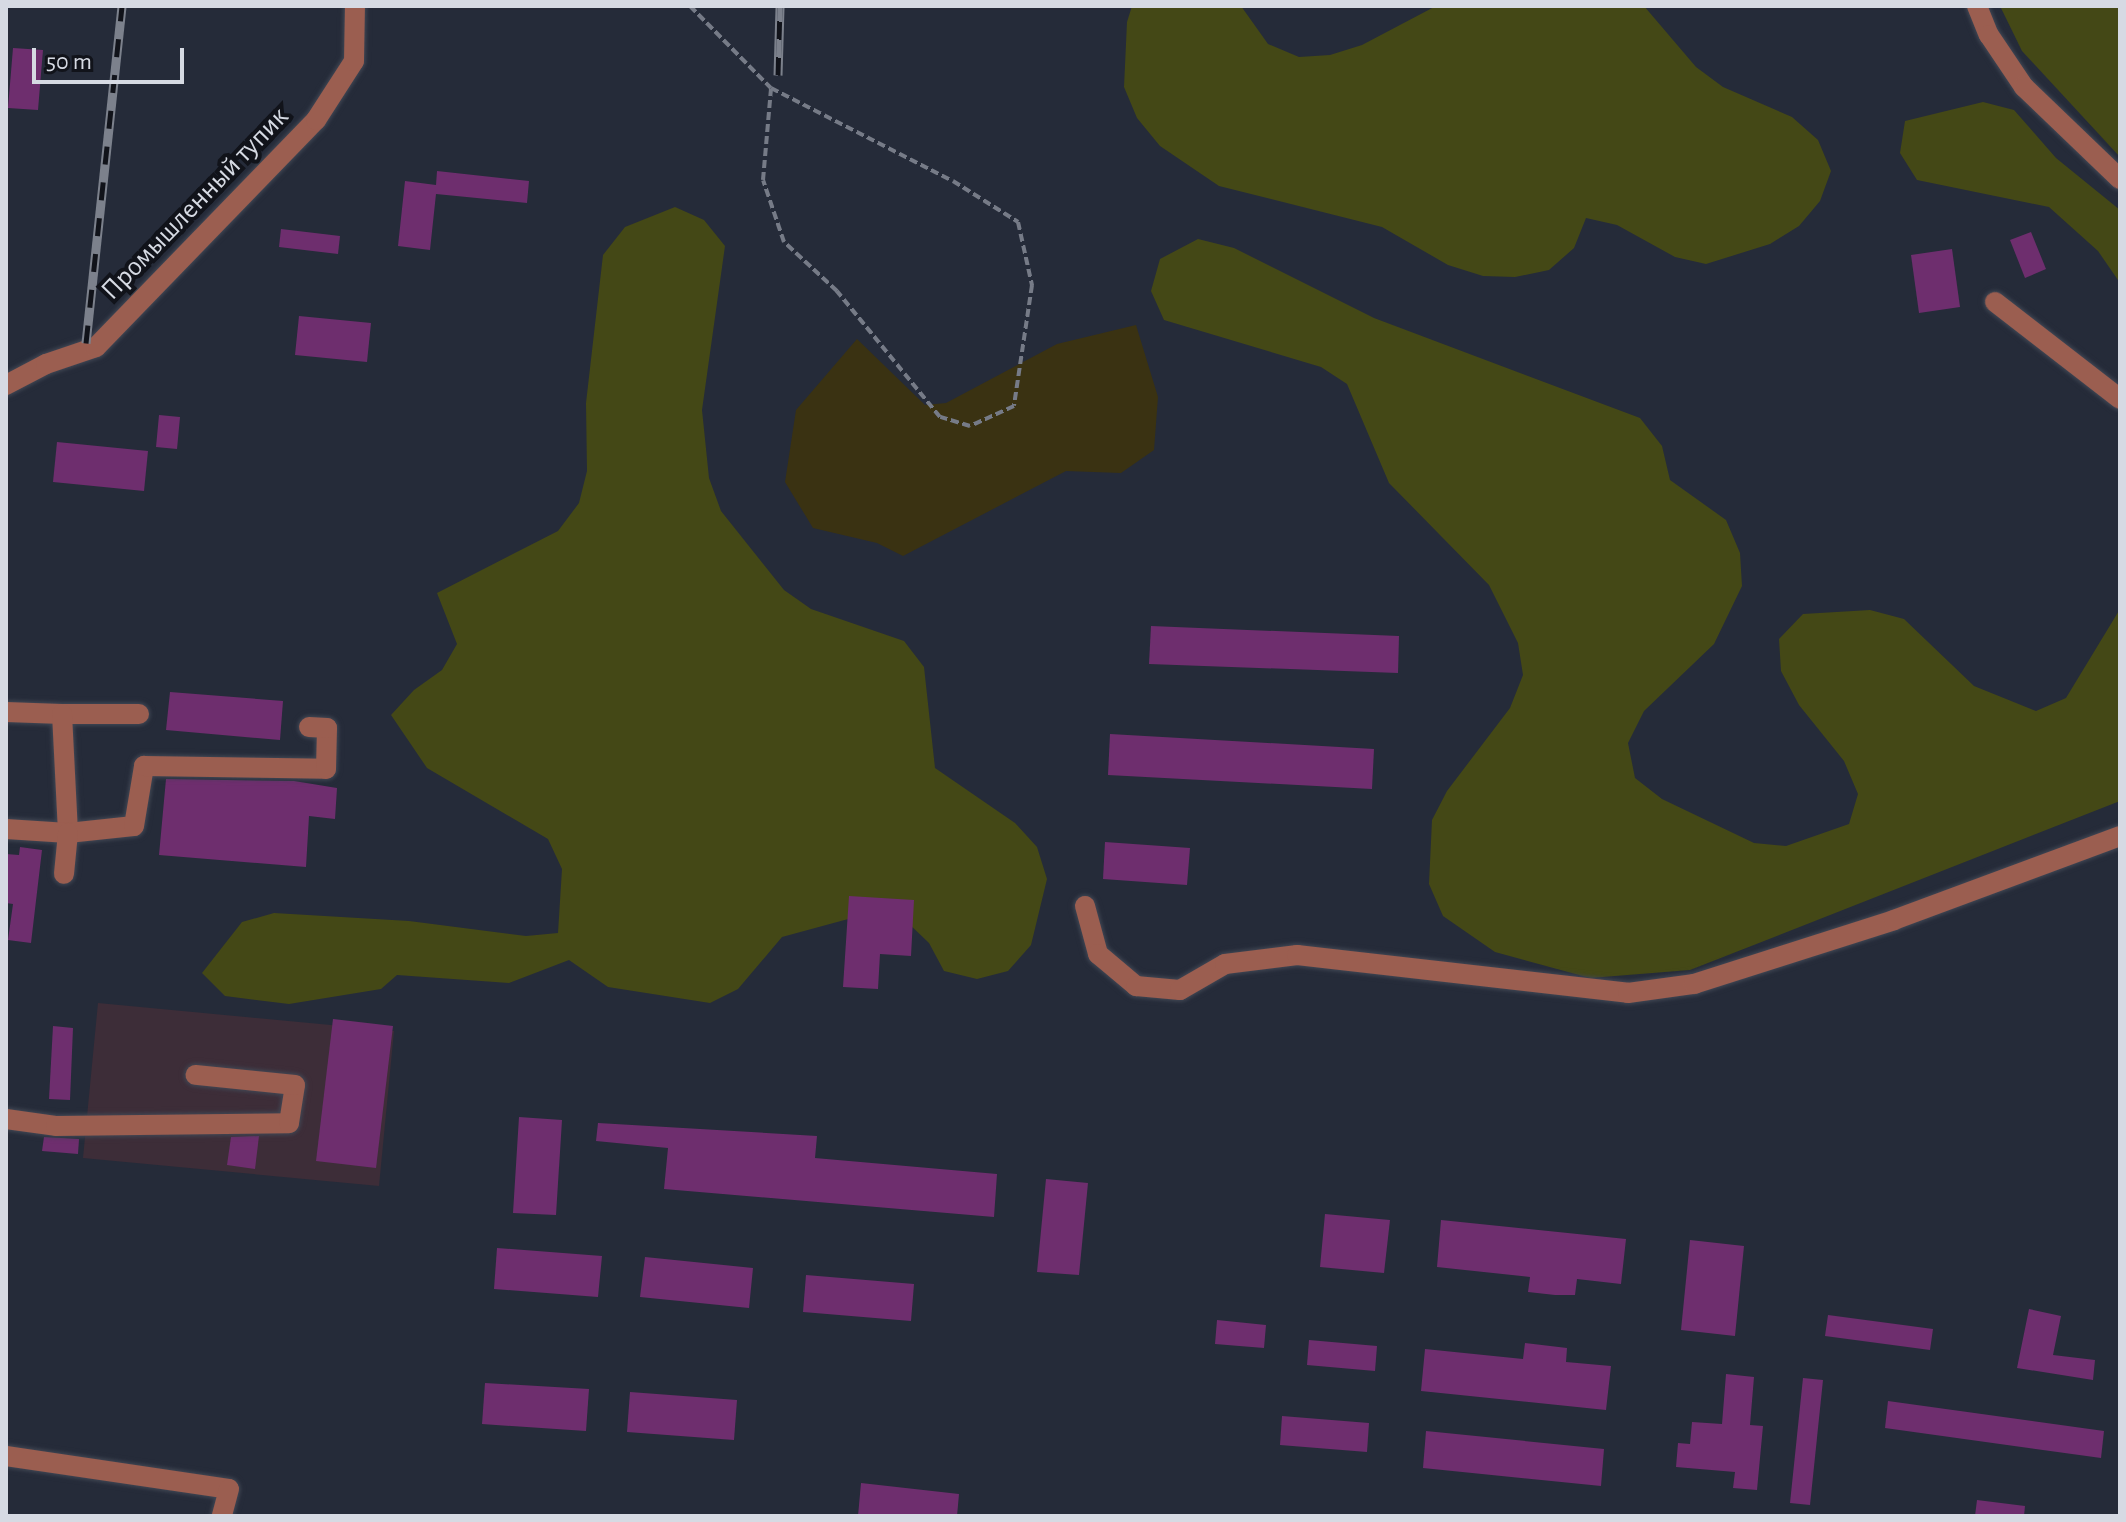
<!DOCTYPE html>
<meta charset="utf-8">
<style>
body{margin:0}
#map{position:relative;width:2126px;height:1522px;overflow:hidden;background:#252b39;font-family:"Alegreya Sans",sans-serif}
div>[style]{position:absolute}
.commercial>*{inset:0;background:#3d2d38}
.green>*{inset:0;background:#444816}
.sand>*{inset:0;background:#3a3212}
.building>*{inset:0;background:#6e2e6e}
.path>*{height:4px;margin-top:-2px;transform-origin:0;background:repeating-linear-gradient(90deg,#767b87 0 8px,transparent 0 12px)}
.roads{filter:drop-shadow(0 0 2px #414754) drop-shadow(0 0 2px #414754)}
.minor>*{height:20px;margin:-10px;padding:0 10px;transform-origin:10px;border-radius:10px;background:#9b5e50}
.rail>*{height:9px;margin-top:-4.5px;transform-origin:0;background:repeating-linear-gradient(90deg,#11131a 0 18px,#7c818c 0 36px);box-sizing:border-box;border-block:2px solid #7c818c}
span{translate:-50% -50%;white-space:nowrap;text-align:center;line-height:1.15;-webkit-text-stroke:8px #11131a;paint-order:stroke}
.street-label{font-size:28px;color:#d6dae3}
.frame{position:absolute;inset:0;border:8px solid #d6dae3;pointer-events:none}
.scale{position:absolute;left:32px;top:48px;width:152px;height:36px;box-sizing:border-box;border:4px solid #d6dae3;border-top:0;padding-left:10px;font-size:24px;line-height:28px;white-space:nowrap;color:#d6dae3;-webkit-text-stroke:6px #11131a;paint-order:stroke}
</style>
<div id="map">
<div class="commercial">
<div style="clip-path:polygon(98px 1003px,394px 1031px,379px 1186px,83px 1158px)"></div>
</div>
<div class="green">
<div style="clip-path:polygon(1132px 6px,1241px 6px,1268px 44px,1299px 57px,1330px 55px,1362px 45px,1436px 6px,1644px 6px,1696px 67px,1723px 87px,1792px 117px,1818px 140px,1831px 171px,1820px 201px,1799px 226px,1770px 244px,1706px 264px,1675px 257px,1617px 225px,1586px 218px,1574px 248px,1549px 270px,1515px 277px,1483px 276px,1448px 265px,1382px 227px,1219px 186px,1160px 146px,1137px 118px,1124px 87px,1127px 22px)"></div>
<div style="clip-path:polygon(2000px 6px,2120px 6px,2120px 157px,2022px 51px)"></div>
<div style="clip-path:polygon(1983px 102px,2014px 110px,2056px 158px,2120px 210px,2120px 283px,2098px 251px,2049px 207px,1917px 180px,1900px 153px,1905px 121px)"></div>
<div style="clip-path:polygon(675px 207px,704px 220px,725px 246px,702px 410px,709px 478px,721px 511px,784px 590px,811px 609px,904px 641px,924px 667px,935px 768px,1015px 823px,1037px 847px,1047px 879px,1031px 945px,1008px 971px,977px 979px,944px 971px,929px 943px,906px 921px,874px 912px,782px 937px,738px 989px,710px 1003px,608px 987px,569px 960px,509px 983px,397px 975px,381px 989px,289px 1004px,225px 996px,202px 973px,242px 922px,274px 913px,409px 921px,526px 936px,558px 933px,562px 869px,548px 839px,427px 768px,391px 715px,414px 690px,442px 670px,457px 644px,437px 593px,558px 531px,579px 503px,587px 471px,586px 403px,603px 255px,625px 227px)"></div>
<div style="clip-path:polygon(1198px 239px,1234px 248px,1374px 318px,1640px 418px,1662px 446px,1670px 480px,1726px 520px,1740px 553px,1742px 586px,1714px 644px,1644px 711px,1628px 743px,1635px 778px,1662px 799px,1754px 843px,1786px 846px,1849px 824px,1858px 794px,1844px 761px,1799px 705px,1781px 671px,1779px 639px,1803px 614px,1870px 610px,1904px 619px,1974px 686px,2036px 711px,2066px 698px,2120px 609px,2120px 801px,1690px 970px,1590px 978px,1495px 952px,1443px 916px,1429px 884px,1432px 820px,1447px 791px,1510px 708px,1523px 675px,1518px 643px,1489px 585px,1389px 483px,1347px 384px,1321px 367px,1164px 320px,1151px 291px,1160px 259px)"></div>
</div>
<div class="sand">
<div style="clip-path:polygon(1136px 325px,1158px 397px,1154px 450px,1121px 473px,1066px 471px,903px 556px,877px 543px,813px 528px,785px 482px,796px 410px,857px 339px,925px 405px,946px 403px,1057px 344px)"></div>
</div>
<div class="building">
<div style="clip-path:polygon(13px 48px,43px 50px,38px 110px,8px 108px)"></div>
<div style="clip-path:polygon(437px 171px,529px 181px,527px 203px,436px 194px,430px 250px,398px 246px,405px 181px,436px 185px)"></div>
<div style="clip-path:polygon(281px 229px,340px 236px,338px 254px,279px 247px)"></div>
<div style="clip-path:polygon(2031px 232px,2046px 269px,2025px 278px,2010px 240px)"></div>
<div style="clip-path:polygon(1952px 249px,1960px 307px,1919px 313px,1911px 255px)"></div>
<div style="clip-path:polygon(299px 316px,371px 323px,367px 362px,295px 355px)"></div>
<div style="clip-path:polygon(159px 415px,180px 417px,177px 449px,156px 447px)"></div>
<div style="clip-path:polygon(57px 442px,148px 451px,144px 491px,53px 482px)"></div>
<div style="clip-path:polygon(1151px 626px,1399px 636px,1398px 673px,1149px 664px)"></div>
<div style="clip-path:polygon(170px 692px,283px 701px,280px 740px,166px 730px)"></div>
<div style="clip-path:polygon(1110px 734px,1374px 749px,1372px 789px,1108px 775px)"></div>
<div style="clip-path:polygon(166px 779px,294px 781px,337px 788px,335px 819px,309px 816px,306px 867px,159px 855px)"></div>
<div style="clip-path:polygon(1105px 842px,1190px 848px,1187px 885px,1103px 879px)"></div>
<div style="clip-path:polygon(20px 847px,42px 850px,31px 943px,8px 940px,13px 904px,6px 903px,6px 854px,19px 855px)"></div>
<div style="clip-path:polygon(849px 896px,914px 900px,911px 956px,880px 954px,878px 989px,843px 987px)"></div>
<div style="clip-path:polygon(333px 1019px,393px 1026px,376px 1168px,316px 1161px)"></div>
<div style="clip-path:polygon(53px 1026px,73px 1028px,70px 1100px,49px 1099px)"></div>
<div style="clip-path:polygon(519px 1117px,562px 1120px,556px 1215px,513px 1213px)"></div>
<div style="clip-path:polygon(598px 1123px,817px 1136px,815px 1158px,997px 1174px,994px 1217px,664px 1189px,668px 1148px,596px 1141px)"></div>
<div style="clip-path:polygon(259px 1136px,255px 1169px,227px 1165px,231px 1137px)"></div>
<div style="clip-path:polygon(44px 1137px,79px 1139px,78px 1154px,42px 1151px)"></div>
<div style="clip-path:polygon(1046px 1179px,1088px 1183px,1079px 1275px,1037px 1272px)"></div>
<div style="clip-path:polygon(1325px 1214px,1390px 1220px,1384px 1273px,1320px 1267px)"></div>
<div style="clip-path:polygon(1441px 1220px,1626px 1239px,1621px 1284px,1577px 1279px,1575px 1295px,1555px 1295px,1528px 1292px,1530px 1277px,1437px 1267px)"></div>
<div style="clip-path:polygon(1690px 1240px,1744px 1246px,1735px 1336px,1681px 1330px)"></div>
<div style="clip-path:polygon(497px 1248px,602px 1256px,598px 1297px,494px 1289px)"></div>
<div style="clip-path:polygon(645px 1257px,753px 1268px,749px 1308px,640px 1297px)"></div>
<div style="clip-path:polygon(806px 1275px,914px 1284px,911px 1321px,803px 1312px)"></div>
<div style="clip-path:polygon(2029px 1309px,2061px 1316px,2053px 1355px,2095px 1360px,2093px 1380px,2017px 1368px)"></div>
<div style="clip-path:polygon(1828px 1315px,1933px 1329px,1930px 1350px,1825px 1336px)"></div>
<div style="clip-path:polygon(1217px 1320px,1266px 1325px,1264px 1348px,1215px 1344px)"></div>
<div style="clip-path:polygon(1309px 1340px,1377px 1346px,1375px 1371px,1307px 1365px)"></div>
<div style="clip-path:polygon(1525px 1343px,1567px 1348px,1566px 1362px,1611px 1366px,1606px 1410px,1421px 1391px,1425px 1349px,1523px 1359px)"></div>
<div style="clip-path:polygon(1726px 1374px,1754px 1377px,1750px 1425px,1763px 1426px,1757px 1490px,1733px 1488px,1735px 1472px,1676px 1467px,1678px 1443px,1690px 1444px,1692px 1422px,1722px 1424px)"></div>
<div style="clip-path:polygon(1803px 1378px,1823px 1380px,1810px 1505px,1790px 1503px)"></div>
<div style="clip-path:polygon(485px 1383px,589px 1389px,586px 1431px,482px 1424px)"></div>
<div style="clip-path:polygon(630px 1392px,737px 1400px,734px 1440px,627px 1432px)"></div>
<div style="clip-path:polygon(1888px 1401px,2104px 1431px,2101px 1458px,1885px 1428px)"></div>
<div style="clip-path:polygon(1282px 1416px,1369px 1423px,1367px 1452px,1280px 1445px)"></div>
<div style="clip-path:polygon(1426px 1431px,1604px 1449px,1601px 1486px,1423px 1468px)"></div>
<div style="clip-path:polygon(861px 1483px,959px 1494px,957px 1516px,858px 1516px)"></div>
<div style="clip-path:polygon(1977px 1500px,2025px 1506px,2024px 1516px,1975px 1516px)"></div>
</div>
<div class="path">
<div style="left:690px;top:6px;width:115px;rotate:45.4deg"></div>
<div style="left:771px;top:88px;width:204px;rotate:27.1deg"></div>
<div style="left:953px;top:181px;width:77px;rotate:32.2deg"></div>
<div style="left:1018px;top:222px;width:65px;rotate:77.5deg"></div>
<div style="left:1032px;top:285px;width:122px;rotate:98.5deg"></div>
<div style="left:1014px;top:406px;width:48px;rotate:155.6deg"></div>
<div style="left:970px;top:426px;width:31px;rotate:-163deg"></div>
<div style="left:940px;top:417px;width:163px;rotate:-129.3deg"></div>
<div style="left:837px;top:291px;width:72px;rotate:-137.2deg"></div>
<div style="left:784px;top:242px;width:65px;rotate:-108.7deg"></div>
<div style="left:763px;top:180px;width:92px;rotate:-85deg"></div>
</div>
<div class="roads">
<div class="minor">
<div style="left:1977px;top:6px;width:31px;rotate:68deg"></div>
<div style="left:1989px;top:35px;width:63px;rotate:56.1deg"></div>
<div style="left:2024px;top:87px;width:133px;rotate:43.8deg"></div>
<div style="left:1995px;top:302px;width:158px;rotate:37.8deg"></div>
<div style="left:6px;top:385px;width:45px;rotate:-27.7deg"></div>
<div style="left:46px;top:364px;width:53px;rotate:-18.8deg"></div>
<div style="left:96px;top:347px;width:316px;rotate:-45.9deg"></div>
<div style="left:316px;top:120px;width:70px;rotate:-57.2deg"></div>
<div style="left:354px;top:61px;width:55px;rotate:-89deg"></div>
<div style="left:6px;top:712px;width:56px;rotate:2deg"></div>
<div style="left:139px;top:714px;width:77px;rotate:180deg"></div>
<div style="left:62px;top:714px;width:119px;rotate:87.1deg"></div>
<div style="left:68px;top:833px;width:66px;rotate:-6.1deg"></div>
<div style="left:134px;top:826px;width:61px;rotate:-80.5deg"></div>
<div style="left:144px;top:766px;width:182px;rotate:0.9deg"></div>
<div style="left:326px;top:769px;width:41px;rotate:-88.6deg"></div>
<div style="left:327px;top:728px;width:18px;rotate:-177deg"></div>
<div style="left:6px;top:829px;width:62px;rotate:3.7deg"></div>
<div style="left:68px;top:833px;width:41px;rotate:95.6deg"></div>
<div style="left:1085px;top:906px;width:50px;rotate:74.8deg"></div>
<div style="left:1098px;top:954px;width:50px;rotate:40.1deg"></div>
<div style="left:1136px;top:986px;width:44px;rotate:5.2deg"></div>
<div style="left:1180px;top:990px;width:52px;rotate:-30deg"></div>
<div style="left:1225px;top:964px;width:73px;rotate:-7.1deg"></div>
<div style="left:1297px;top:955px;width:333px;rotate:6.5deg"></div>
<div style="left:1628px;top:993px;width:67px;rotate:-7.8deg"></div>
<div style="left:1694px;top:984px;width:210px;rotate:-17.7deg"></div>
<div style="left:1894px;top:920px;width:241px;rotate:-20.4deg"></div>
<div style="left:6px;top:1119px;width:50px;rotate:8deg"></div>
<div style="left:56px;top:1126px;width:233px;rotate:-0.7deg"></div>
<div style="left:289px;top:1123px;width:38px;rotate:-81deg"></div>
<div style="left:295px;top:1085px;width:100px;rotate:-174.2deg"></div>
<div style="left:6px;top:1456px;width:225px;rotate:8.4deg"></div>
<div style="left:229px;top:1489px;width:28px;rotate:105deg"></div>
</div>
</div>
<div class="rail">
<div style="left:778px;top:75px;width:69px;rotate:-88.3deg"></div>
<div style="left:86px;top:343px;width:339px;rotate:-83.9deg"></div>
</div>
<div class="street-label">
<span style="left:195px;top:204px;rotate:-46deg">Промышленный тупик</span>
</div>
<div class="frame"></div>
<div class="scale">50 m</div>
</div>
